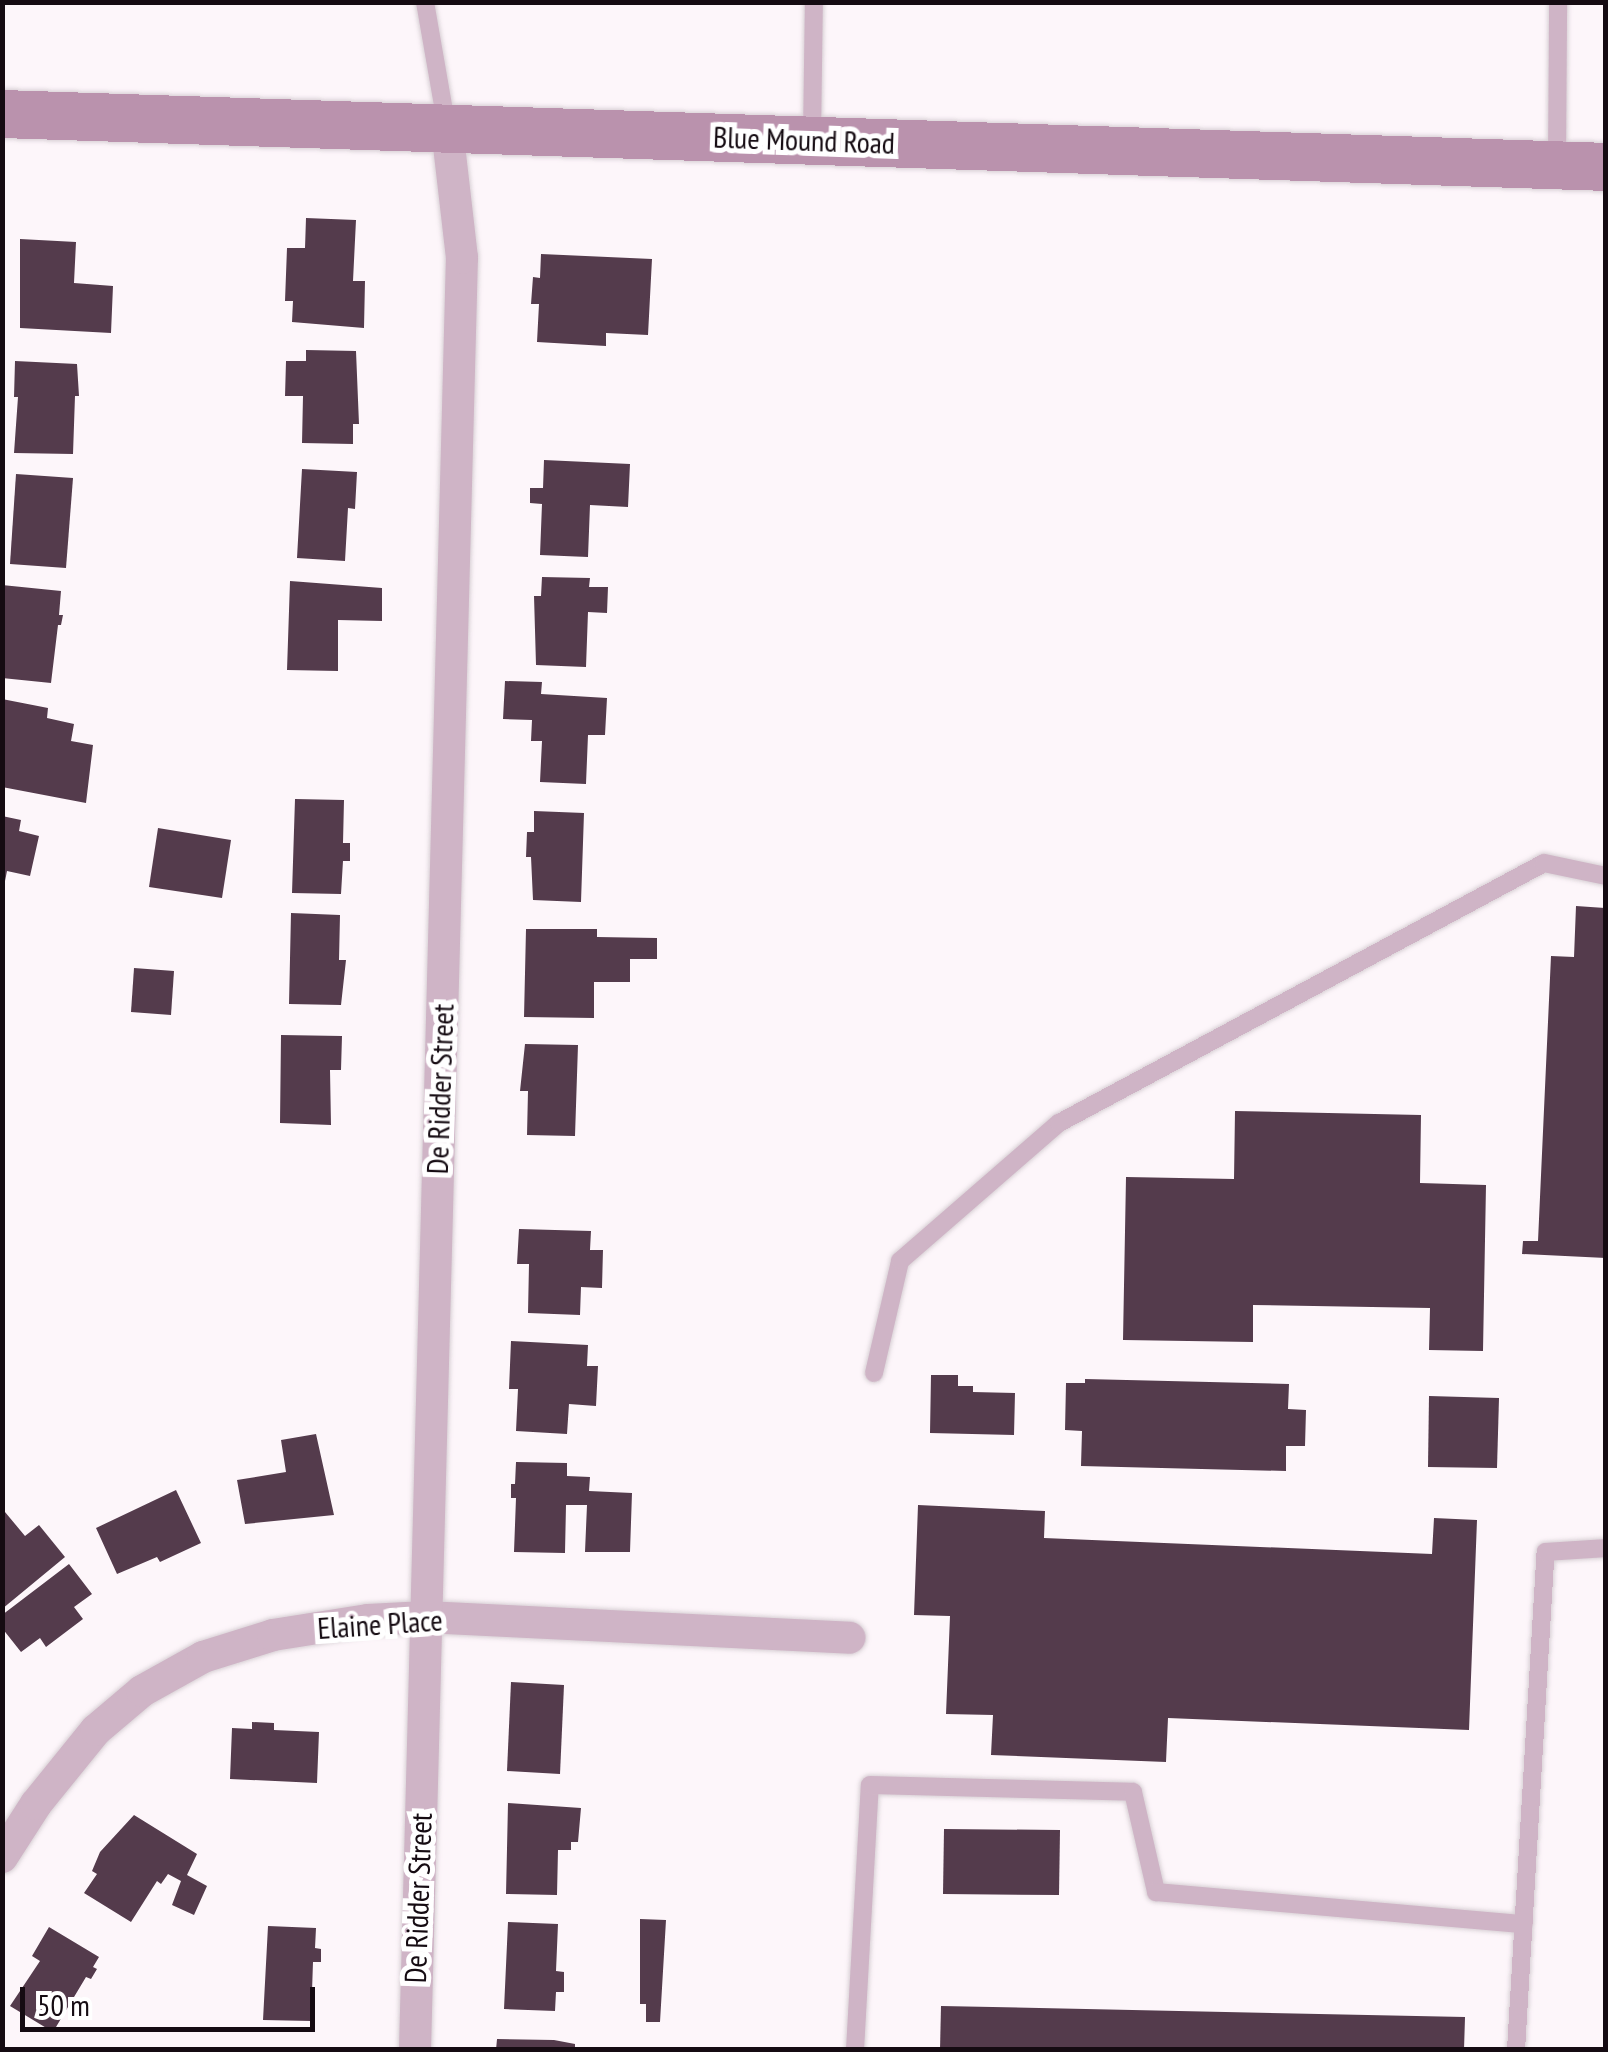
<!DOCTYPE html>
<style>
body{margin:0}
#map{position:relative;width:1608px;height:2052px;overflow:hidden;background:#fdf6fa;font-family:"PT Sans Narrow",sans-serif}
div>[style]{position:absolute}
.building>*{inset:0;background:#543b4c}
.roads{filter:drop-shadow(0 0 2px #d8d0d5) drop-shadow(0 0 2px #d8d0d5)}
.lane>*{height:18px;margin:-9px;padding:0 9px;transform-origin:9px;border-radius:9px;background:#cfb4c6}
.street>*{height:32px;margin:-16px;padding:0 16px;transform-origin:16px;border-radius:16px;background:#cfb4c6}
.secondary>*{height:48px;margin:-24px;padding:0 24px;transform-origin:24px;border-radius:24px;background:#ba92ad}
span{translate:-50% -50%;white-space:nowrap;text-align:center;line-height:1.15;-webkit-text-stroke:10px #fff;paint-order:stroke}
.street-label{font-size:30px;color:#150b12}
.frame{position:absolute;inset:0;border:5px solid #150b12;pointer-events:none}
.scale{position:absolute;left:20px;top:1987px;width:295px;height:45px;box-sizing:border-box;border:5px solid #150b12;border-top:0;padding-left:12px;font-size:30px;line-height:35px;white-space:nowrap;color:#150b12;-webkit-text-stroke:8px #fff;paint-order:stroke}
</style>
<div id="map">
<div class="building">
<div style="clip-path:polygon(306px 218px,356px 220px,353px 281px,365px 281px,364px 328px,292px 322px,293px 301px,285px 301px,287px 248px,305px 248px)"></div>
<div style="clip-path:polygon(20px 239px,76px 242px,74px 283px,113px 286px,111px 333px,20px 328px)"></div>
<div style="clip-path:polygon(541px 254px,652px 259px,648px 335px,606px 333px,606px 346px,537px 342px,539px 304px,531px 304px,533px 277px,540px 278px)"></div>
<div style="clip-path:polygon(306px 350px,356px 351px,359px 424px,353px 424px,353px 444px,302px 443px,303px 396px,285px 396px,286px 361px,306px 361px)"></div>
<div style="clip-path:polygon(15px 361px,77px 364px,79px 396px,75px 396px,73px 454px,14px 453px,18px 397px,14px 397px)"></div>
<div style="clip-path:polygon(544px 460px,630px 464px,628px 507px,590px 505px,588px 557px,540px 555px,542px 504px,530px 503px,530px 488px,543px 488px)"></div>
<div style="clip-path:polygon(302px 469px,357px 472px,355px 509px,348px 508px,345px 561px,297px 558px)"></div>
<div style="clip-path:polygon(16px 474px,73px 478px,66px 568px,10px 564px)"></div>
<div style="clip-path:polygon(542px 577px,590px 578px,589px 587px,608px 587px,607px 613px,588px 612px,586px 667px,536px 665px,534px 596px,541px 596px)"></div>
<div style="clip-path:polygon(290px 581px,382px 588px,382px 621px,338px 620px,338px 671px,287px 670px)"></div>
<div style="clip-path:polygon(2px 585px,61px 591px,59px 615px,63px 615px,61px 625px,58px 625px,51px 683px,2px 678px)"></div>
<div style="clip-path:polygon(505px 681px,542px 682px,541px 694px,607px 698px,605px 735px,588px 735px,586px 784px,540px 782px,542px 741px,531px 741px,532px 720px,503px 719px)"></div>
<div style="clip-path:polygon(2px 699px,48px 708px,47px 718px,74px 724px,71px 741px,93px 745px,86px 803px,2px 787px)"></div>
<div style="clip-path:polygon(295px 799px,344px 800px,343px 843px,350px 843px,350px 861px,343px 861px,341px 894px,292px 893px)"></div>
<div style="clip-path:polygon(534px 811px,584px 813px,581px 902px,533px 900px,531px 857px,526px 857px,527px 832px,534px 832px)"></div>
<div style="clip-path:polygon(2px 816px,21px 820px,19px 831px,39px 836px,30px 876px,7px 871px,4px 886px)"></div>
<div style="clip-path:polygon(158px 828px,231px 840px,222px 898px,149px 887px)"></div>
<div style="clip-path:polygon(1576px 906px,1605px 908px,1606px 1258px,1522px 1254px,1523px 1241px,1538px 1241px,1551px 956px,1574px 957px)"></div>
<div style="clip-path:polygon(291px 913px,340px 915px,339px 960px,346px 960px,341px 1005px,289px 1004px)"></div>
<div style="clip-path:polygon(526px 929px,597px 929px,597px 937px,657px 938px,657px 959px,630px 959px,630px 982px,594px 982px,594px 1018px,524px 1017px)"></div>
<div style="clip-path:polygon(134px 968px,174px 971px,171px 1015px,131px 1012px)"></div>
<div style="clip-path:polygon(281px 1035px,342px 1036px,341px 1070px,330px 1070px,331px 1125px,280px 1123px)"></div>
<div style="clip-path:polygon(525px 1044px,578px 1045px,575px 1136px,527px 1135px,528px 1091px,520px 1091px)"></div>
<div style="clip-path:polygon(1235px 1111px,1421px 1115px,1420px 1183px,1486px 1185px,1483px 1351px,1429px 1350px,1430px 1308px,1253px 1305px,1253px 1342px,1123px 1340px,1126px 1177px,1234px 1179px)"></div>
<div style="clip-path:polygon(519px 1229px,591px 1231px,590px 1250px,603px 1250px,602px 1288px,581px 1287px,580px 1315px,528px 1313px,529px 1264px,517px 1264px)"></div>
<div style="clip-path:polygon(511px 1341px,588px 1345px,587px 1366px,598px 1366px,596px 1406px,569px 1404px,567px 1434px,516px 1431px,518px 1389px,509px 1389px)"></div>
<div style="clip-path:polygon(931px 1375px,958px 1375px,958px 1386px,973px 1386px,973px 1392px,1015px 1393px,1014px 1435px,930px 1433px)"></div>
<div style="clip-path:polygon(1085px 1379px,1289px 1384px,1288px 1409px,1306px 1410px,1305px 1446px,1286px 1446px,1286px 1471px,1081px 1466px,1082px 1431px,1065px 1430px,1066px 1383px,1085px 1383px)"></div>
<div style="clip-path:polygon(1429px 1396px,1499px 1398px,1497px 1468px,1428px 1467px)"></div>
<div style="clip-path:polygon(316px 1434px,334px 1515px,245px 1524px,237px 1480px,286px 1472px,281px 1440px)"></div>
<div style="clip-path:polygon(516px 1462px,567px 1463px,567px 1476px,590px 1477px,589px 1491px,632px 1493px,630px 1552px,585px 1552px,587px 1505px,566px 1505px,565px 1553px,514px 1552px,516px 1498px,511px 1498px,511px 1484px,515px 1484px)"></div>
<div style="clip-path:polygon(176px 1490px,201px 1543px,160px 1562px,157px 1557px,117px 1574px,96px 1528px)"></div>
<div style="clip-path:polygon(918px 1505px,1045px 1511px,1044px 1538px,1432px 1554px,1434px 1518px,1477px 1520px,1469px 1730px,1168px 1718px,1166px 1762px,991px 1755px,993px 1715px,946px 1714px,950px 1616px,914px 1615px)"></div>
<div style="clip-path:polygon(5px 1512px,25px 1536px,39px 1525px,65px 1557px,2px 1609px)"></div>
<div style="clip-path:polygon(69px 1564px,92px 1594px,74px 1607px,83px 1619px,46px 1647px,40px 1638px,21px 1652px,2px 1628px,2px 1615px)"></div>
<div style="clip-path:polygon(511px 1682px,564px 1685px,560px 1774px,507px 1771px)"></div>
<div style="clip-path:polygon(252px 1722px,274px 1723px,274px 1730px,319px 1732px,317px 1783px,230px 1779px,232px 1728px,252px 1729px)"></div>
<div style="clip-path:polygon(508px 1803px,581px 1808px,578px 1842px,571px 1842px,571px 1850px,558px 1850px,557px 1895px,506px 1894px)"></div>
<div style="clip-path:polygon(134px 1815px,197px 1854px,187px 1875px,207px 1886px,194px 1915px,172px 1905px,181px 1881px,168px 1874px,161px 1884px,157px 1881px,131px 1922px,84px 1893px,97px 1874px,92px 1871px,100px 1852px)"></div>
<div style="clip-path:polygon(944px 1829px,1060px 1830px,1059px 1895px,943px 1894px)"></div>
<div style="clip-path:polygon(640px 1919px,666px 1920px,660px 2022px,646px 2022px,646px 2004px,640px 2004px)"></div>
<div style="clip-path:polygon(508px 1922px,558px 1924px,556px 1971px,564px 1972px,564px 1992px,556px 1992px,555px 2011px,504px 2009px)"></div>
<div style="clip-path:polygon(268px 1926px,316px 1928px,315px 1948px,321px 1949px,321px 1962px,313px 1962px,311px 2021px,263px 2020px)"></div>
<div style="clip-path:polygon(49px 1927px,99px 1957px,93px 1967px,97px 1969px,91px 1979px,86px 1977px,53px 2032px,10px 2006px,40px 1961px,32px 1956px)"></div>
<div style="clip-path:polygon(941px 2006px,1465px 2017px,1464px 2050px,940px 2050px)"></div>
<div style="clip-path:polygon(497px 2039px,554px 2040px,575px 2044px,575px 2050px,496px 2050px)"></div>
</div>
<div class="roads">
<div class="lane">
<div style="left:425px;top:2px;width:128px;rotate:80.1deg"></div>
<div style="left:812px;top:137px;width:135px;rotate:-89.2deg"></div>
<div style="left:1557px;top:162px;width:160px;rotate:-89.6deg"></div>
<div style="left:874px;top:1373px;width:115px;rotate:-76.9deg"></div>
<div style="left:900px;top:1261px;width:211px;rotate:-41deg"></div>
<div style="left:1059px;top:1123px;width:550px;rotate:-28.19deg"></div>
<div style="left:1544px;top:863px;width:63px;rotate:11.8deg"></div>
<div style="left:855px;top:2050px;width:265px;rotate:-86.8deg"></div>
<div style="left:870px;top:1785px;width:263px;rotate:1.5deg"></div>
<div style="left:1133px;top:1792px;width:103px;rotate:77deg"></div>
<div style="left:1156px;top:1892px;width:369px;rotate:5deg"></div>
<div style="left:1516px;top:2050px;width:499px;rotate:-86.6deg"></div>
<div style="left:1546px;top:1552px;width:60px;rotate:-3.8deg"></div>
</div>
<div class="street">
<div style="left:2px;top:1857px;width:63px;rotate:-57.3deg"></div>
<div style="left:36px;top:1804px;width:95px;rotate:-51deg"></div>
<div style="left:96px;top:1730px;width:60px;rotate:-40.3deg"></div>
<div style="left:142px;top:1691px;width:70px;rotate:-29.1deg"></div>
<div style="left:203px;top:1657px;width:73px;rotate:-17.4deg"></div>
<div style="left:273px;top:1635px;width:96px;rotate:-9deg"></div>
<div style="left:368px;top:1620px;width:58px;rotate:-3deg"></div>
<div style="left:426px;top:1617px;width:424px;rotate:2.8deg"></div>
<div style="left:415px;top:2050px;width:1793px;rotate:-88.5deg"></div>
<div style="left:462px;top:258px;width:130px;rotate:-96.6deg"></div>
</div>
<div class="secondary">
<div style="left:2px;top:114px;width:1605px;rotate:1.89deg"></div>
</div>
</div>
<div class="street-label">
<span style="left:804px;top:140px;rotate:2deg">Blue Mound Road</span>
<span style="left:440px;top:1089px;rotate:-88deg">De Ridder Street</span>
<span style="left:380px;top:1624px;rotate:-4deg">Elaine Place</span>
<span style="left:418px;top:1898px;rotate:-88deg">De Ridder Street</span>
</div>
<div class="frame"></div>
<div class="scale">50 m</div>
</div>
